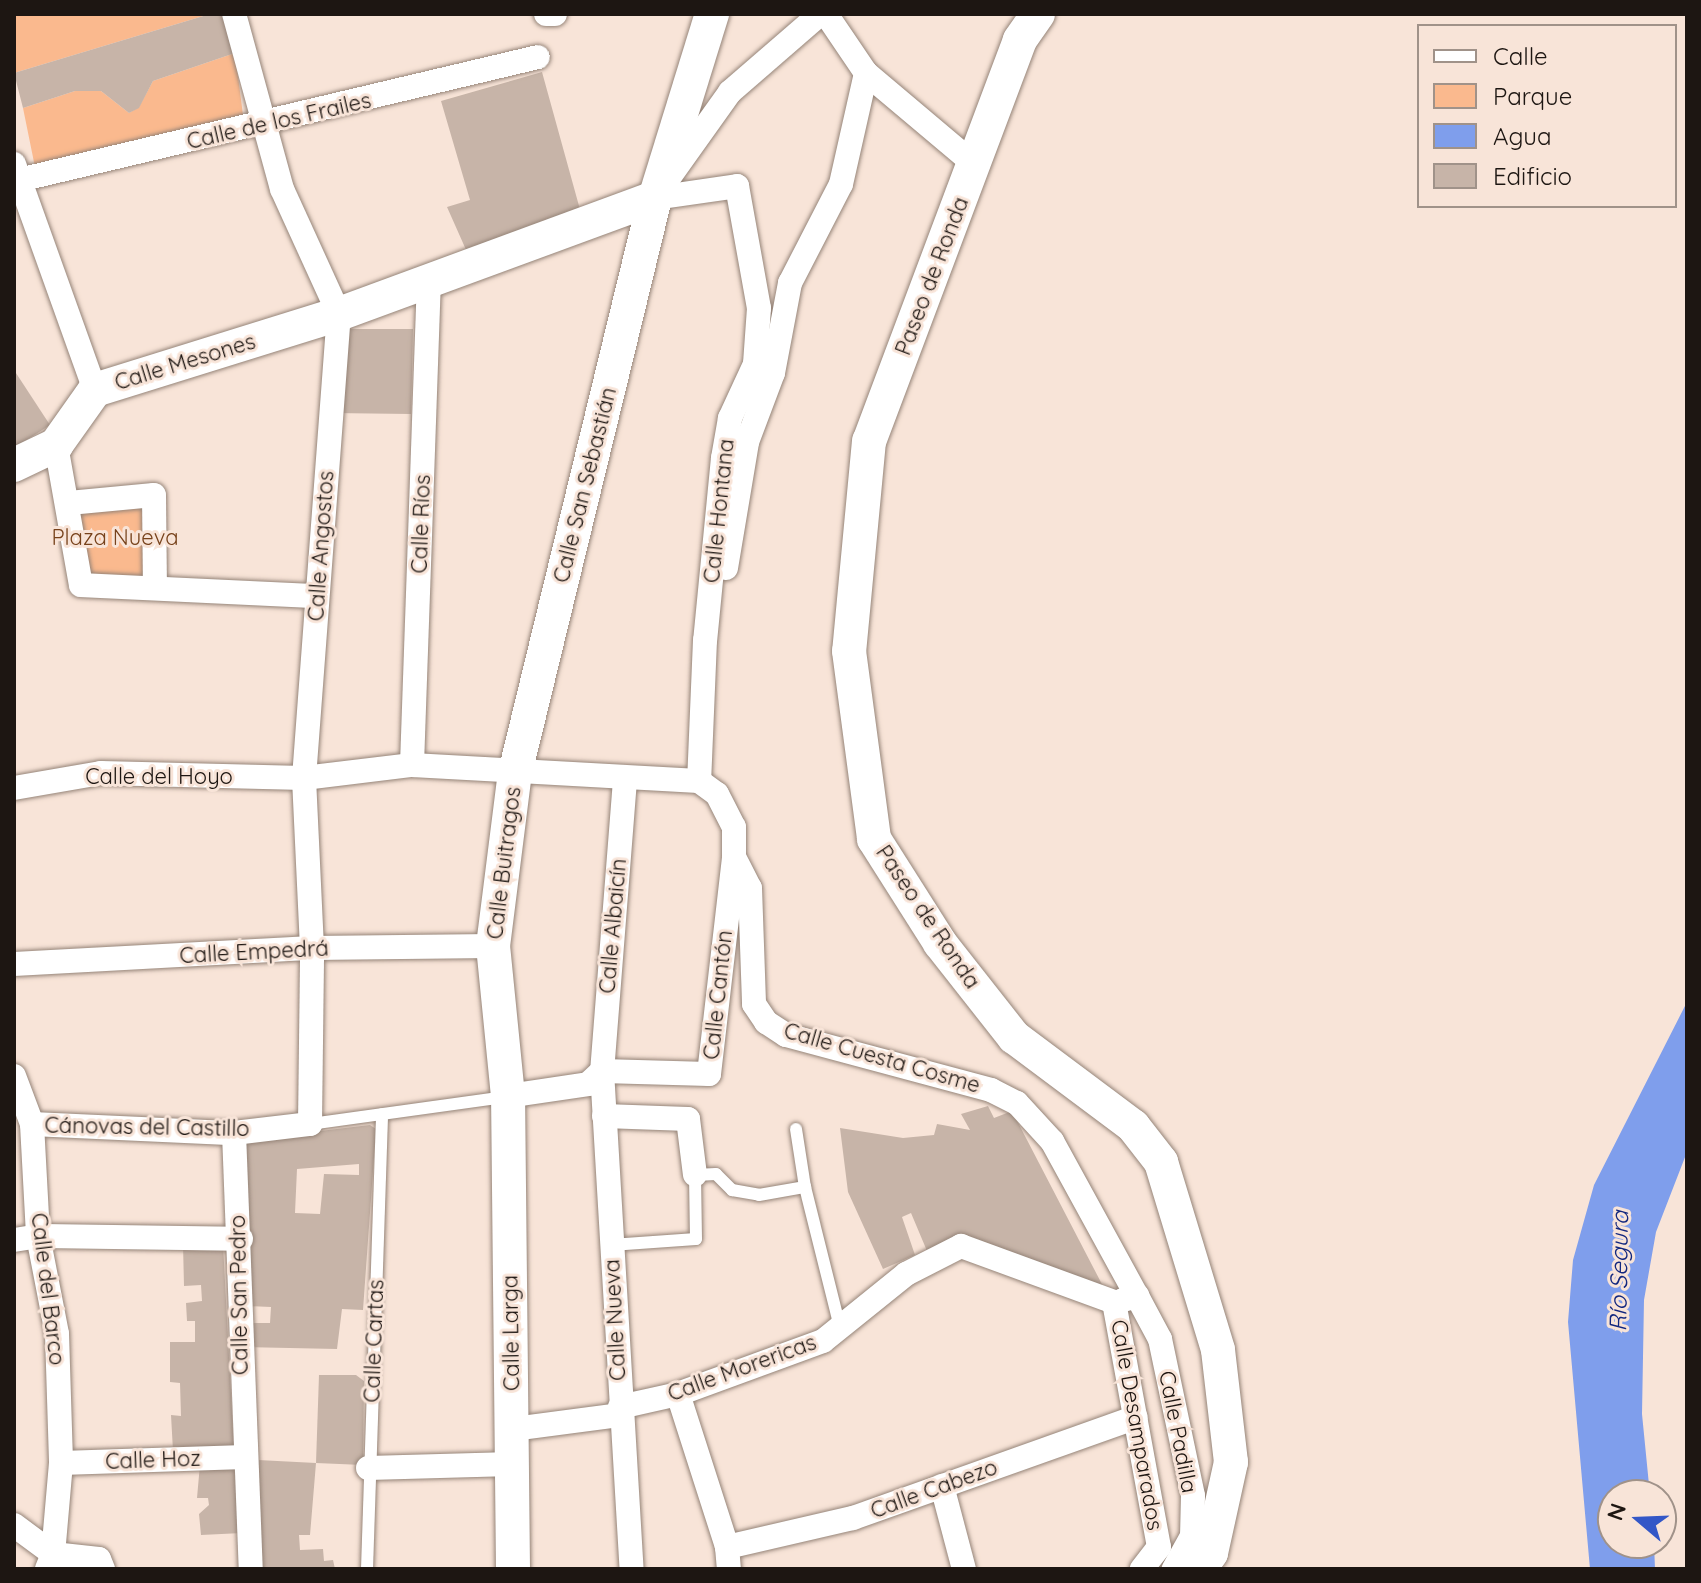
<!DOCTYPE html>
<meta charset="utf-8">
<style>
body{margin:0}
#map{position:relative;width:1701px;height:1583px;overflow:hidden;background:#f8e4d8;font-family:Quicksand,sans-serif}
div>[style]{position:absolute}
.green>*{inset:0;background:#fab98e}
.water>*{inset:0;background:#7f9eec}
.building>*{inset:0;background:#c7b4a8}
.roads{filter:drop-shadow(0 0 2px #958478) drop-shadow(0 0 2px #958478)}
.lane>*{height:12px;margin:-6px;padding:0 6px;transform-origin:6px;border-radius:6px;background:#fff}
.street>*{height:24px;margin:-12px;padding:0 12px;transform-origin:12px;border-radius:12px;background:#fff}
.secondary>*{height:34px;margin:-17px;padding:0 17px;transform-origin:17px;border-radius:17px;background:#fff}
span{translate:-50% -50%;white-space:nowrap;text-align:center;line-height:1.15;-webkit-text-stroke:6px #f8e4d8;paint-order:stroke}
.street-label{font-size:22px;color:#1d1612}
.park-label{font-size:22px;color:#77421b}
.water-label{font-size:24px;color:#12277f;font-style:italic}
.frame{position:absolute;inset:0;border:16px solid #1d1612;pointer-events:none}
.legend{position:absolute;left:1417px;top:24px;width:260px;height:184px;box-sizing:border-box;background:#f8e4d8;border:2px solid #a09289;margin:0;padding:10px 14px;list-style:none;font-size:24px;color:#1d1612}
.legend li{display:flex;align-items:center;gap:16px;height:40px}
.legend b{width:40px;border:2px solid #a09289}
.north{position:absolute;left:1597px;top:1479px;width:80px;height:80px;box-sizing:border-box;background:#f8e4d8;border:2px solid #a09289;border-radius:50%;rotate:289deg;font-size:22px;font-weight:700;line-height:32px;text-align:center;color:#1d1612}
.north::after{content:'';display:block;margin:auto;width:28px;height:36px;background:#3357c7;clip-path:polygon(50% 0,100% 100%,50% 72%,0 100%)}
</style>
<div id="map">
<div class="green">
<div style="clip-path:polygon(14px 14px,210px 14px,14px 73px)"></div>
<div style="clip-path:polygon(235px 53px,244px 123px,37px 177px,23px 108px,75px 91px,101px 91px,129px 113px,139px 107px,153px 81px)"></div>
<div style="clip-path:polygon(154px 495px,155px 588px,81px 585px,69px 503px)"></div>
</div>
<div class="water">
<div style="clip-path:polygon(1687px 1002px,1687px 1152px,1656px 1232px,1644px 1300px,1642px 1414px,1650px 1495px,1613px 1495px,1613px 1543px,1654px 1543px,1655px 1569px,1590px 1569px,1568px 1322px,1573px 1260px,1594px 1185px)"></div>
</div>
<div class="building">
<div style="clip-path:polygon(210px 14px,223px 14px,235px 53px,153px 81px,139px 108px,129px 113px,101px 91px,75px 91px,23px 108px,14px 73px)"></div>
<div style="clip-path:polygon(542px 72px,584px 224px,471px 261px,447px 207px,470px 200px,441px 101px)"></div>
<div style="clip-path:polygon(337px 329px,413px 329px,411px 414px,331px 413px)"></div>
<div style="clip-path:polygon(14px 370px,50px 425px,14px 448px)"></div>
<div style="clip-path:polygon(988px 1106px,994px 1118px,1012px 1111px,1106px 1292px,1009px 1265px,954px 1236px,927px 1251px,911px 1213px,902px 1217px,915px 1255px,883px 1269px,848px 1192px,840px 1128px,903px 1138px,934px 1135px,937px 1124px,970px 1130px,961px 1114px)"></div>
<div style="clip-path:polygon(evenodd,370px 1125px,376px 1129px,363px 1310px,342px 1309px,337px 1349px,247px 1347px,248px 1323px,270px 1323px,271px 1307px,245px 1306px,246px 1140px,370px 1125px,359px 1164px,359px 1175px,324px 1174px,320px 1214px,295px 1213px,297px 1169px,359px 1164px)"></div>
<div style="clip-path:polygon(183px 1244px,223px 1244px,234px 1451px,173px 1451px,171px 1415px,181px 1416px,180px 1383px,170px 1382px,170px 1342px,195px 1342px,195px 1321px,187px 1321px,186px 1303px,202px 1301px,201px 1285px,184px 1286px)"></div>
<div style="clip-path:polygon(319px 1375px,356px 1375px,364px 1381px,363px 1465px,316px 1463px)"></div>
<div style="clip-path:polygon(258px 1460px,316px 1463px,310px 1535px,299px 1535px,300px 1550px,323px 1549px,324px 1561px,333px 1560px,335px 1569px,258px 1569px)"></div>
<div style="clip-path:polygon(200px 1464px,238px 1469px,242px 1533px,201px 1535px,199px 1514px,209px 1505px,208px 1498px,197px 1498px)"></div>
</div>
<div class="roads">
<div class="lane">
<div style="left:310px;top:1124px;width:197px;rotate:-7.9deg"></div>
<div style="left:796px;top:1129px;width:59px;rotate:81.2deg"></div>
<div style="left:611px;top:1245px;width:85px;rotate:-4deg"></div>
<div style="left:696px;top:1239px;width:64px;rotate:-90.9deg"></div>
<div style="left:695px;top:1175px;width:21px;rotate:-3deg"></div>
<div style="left:716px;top:1174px;width:23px;rotate:45deg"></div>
<div style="left:732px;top:1190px;width:27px;rotate:10deg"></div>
<div style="left:759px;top:1195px;width:47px;rotate:-9.9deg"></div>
<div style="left:805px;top:1187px;width:144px;rotate:76deg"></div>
<div style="left:367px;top:1569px;width:455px;rotate:-88.1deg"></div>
</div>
<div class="street">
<div style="left:546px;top:14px;width:9px"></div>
<div style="left:826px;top:14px;width:71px;rotate:55.9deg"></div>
<div style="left:866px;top:73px;width:141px;rotate:40.1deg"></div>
<div style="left:14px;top:164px;width:240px;rotate:70.3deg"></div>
<div style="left:668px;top:179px;width:107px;rotate:-54.5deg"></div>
<div style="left:730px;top:92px;width:119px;rotate:-40.9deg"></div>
<div style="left:19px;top:180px;width:533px;rotate:-13.33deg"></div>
<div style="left:655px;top:198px;width:83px;rotate:-8.3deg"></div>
<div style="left:737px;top:186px;width:124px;rotate:79.8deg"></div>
<div style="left:759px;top:308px;width:56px;rotate:94.1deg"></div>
<div style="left:755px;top:364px;width:60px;rotate:114.8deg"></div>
<div style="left:730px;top:418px;width:41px;rotate:99.9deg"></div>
<div style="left:723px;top:458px;width:183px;rotate:95.6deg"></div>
<div style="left:705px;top:640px;width:141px;rotate:92.4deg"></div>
<div style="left:56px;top:445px;width:142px;rotate:79.9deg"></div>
<div style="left:81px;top:585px;width:236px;rotate:2.7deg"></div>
<div style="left:69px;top:503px;width:85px;rotate:-5.4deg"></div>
<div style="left:154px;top:495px;width:93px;rotate:89.4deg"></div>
<div style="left:726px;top:568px;width:128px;rotate:-80.5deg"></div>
<div style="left:747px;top:442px;width:74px;rotate:-69.4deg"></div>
<div style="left:773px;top:373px;width:92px;rotate:-79.3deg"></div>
<div style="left:790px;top:283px;width:111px;rotate:-62.7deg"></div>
<div style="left:841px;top:184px;width:114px;rotate:-77.3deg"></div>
<div style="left:412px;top:765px;width:482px;rotate:-88deg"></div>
<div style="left:625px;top:780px;width:292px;rotate:94.5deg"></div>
<div style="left:602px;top:1071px;width:499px;rotate:86.6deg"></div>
<div style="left:699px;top:781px;width:22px;rotate:36deg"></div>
<div style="left:717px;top:794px;width:37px;rotate:63deg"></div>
<div style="left:734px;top:827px;width:30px;rotate:90deg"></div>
<div style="left:734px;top:857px;width:35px;rotate:63deg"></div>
<div style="left:750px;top:888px;width:116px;rotate:88deg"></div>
<div style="left:754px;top:1004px;width:22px;rotate:56deg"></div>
<div style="left:766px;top:1022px;width:24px;rotate:33deg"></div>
<div style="left:786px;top:1035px;width:212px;rotate:15deg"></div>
<div style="left:991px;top:1090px;width:29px;rotate:27deg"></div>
<div style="left:1017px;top:1103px;width:52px;rotate:47.4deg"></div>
<div style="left:1052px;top:1141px;width:177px;rotate:61.3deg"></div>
<div style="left:14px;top:788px;width:88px;rotate:-9.8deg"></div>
<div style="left:101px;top:773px;width:203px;rotate:1.4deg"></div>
<div style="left:304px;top:778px;width:109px;rotate:-6.9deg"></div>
<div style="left:412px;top:765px;width:287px;rotate:3.2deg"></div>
<div style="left:14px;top:964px;width:298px;rotate:-3.1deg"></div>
<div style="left:312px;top:948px;width:181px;rotate:-0.6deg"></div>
<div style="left:602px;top:1071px;width:107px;rotate:1.6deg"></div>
<div style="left:709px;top:1074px;width:218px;rotate:-83.4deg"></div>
<div style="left:14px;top:1076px;width:51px;rotate:69.4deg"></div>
<div style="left:32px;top:1124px;width:112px;rotate:86.9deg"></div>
<div style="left:38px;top:1236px;width:100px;rotate:79deg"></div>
<div style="left:57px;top:1334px;width:129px;rotate:88.2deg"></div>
<div style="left:61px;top:1463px;width:91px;rotate:95deg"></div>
<div style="left:53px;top:1554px;width:16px;rotate:112deg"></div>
<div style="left:508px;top:1096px;width:81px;rotate:-8.5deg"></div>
<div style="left:588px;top:1084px;width:19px;rotate:-43deg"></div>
<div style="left:604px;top:1116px;width:84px;rotate:2deg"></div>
<div style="left:688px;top:1119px;width:56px;rotate:82.9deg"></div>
<div style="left:32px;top:1124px;width:202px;rotate:2.6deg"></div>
<div style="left:234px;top:1133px;width:77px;rotate:-6.8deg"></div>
<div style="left:310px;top:1124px;width:176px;rotate:-89.3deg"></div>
<div style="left:312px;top:948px;width:170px;rotate:-92.7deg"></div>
<div style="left:304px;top:778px;width:465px;rotate:-85.7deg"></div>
<div style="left:339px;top:314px;width:137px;rotate:-114.5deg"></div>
<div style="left:282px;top:189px;width:181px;rotate:-105.3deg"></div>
<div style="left:234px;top:1133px;width:436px;rotate:87.8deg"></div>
<div style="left:14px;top:1240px;width:24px;rotate:-9deg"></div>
<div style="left:38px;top:1236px;width:203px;rotate:0.8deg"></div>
<div style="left:1123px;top:1300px;width:15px;rotate:-16deg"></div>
<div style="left:1137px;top:1296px;width:49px;rotate:61.9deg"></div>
<div style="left:1160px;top:1339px;width:160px;rotate:78.1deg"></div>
<div style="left:1193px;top:1496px;width:40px;rotate:91.4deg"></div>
<div style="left:1192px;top:1536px;width:38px;rotate:119deg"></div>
<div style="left:1114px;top:1302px;width:249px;rotate:79.6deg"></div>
<div style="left:1159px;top:1547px;width:28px;rotate:128deg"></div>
<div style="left:678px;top:1394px;width:161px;rotate:72.2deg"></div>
<div style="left:727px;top:1547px;width:22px;rotate:85deg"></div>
<div style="left:620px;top:1407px;width:59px;rotate:-12.6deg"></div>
<div style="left:678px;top:1394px;width:154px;rotate:-20.1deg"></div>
<div style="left:823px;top:1341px;width:107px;rotate:-38.9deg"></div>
<div style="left:906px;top:1274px;width:62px;rotate:-27deg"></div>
<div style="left:961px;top:1246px;width:163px;rotate:20.1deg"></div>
<div style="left:513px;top:1429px;width:108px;rotate:-7.5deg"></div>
<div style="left:61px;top:1463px;width:184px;rotate:-1.9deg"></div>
<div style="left:368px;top:1468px;width:144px;rotate:-1.6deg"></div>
<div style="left:942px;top:1486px;width:86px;rotate:75.2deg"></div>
<div style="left:14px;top:1525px;width:49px;rotate:36.6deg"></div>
<div style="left:53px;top:1554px;width:46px;rotate:6.2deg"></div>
<div style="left:99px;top:1559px;width:11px;rotate:68deg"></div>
<div style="left:727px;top:1547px;width:129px;rotate:-13deg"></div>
<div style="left:853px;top:1518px;width:300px;rotate:-19.6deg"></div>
</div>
<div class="secondary">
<div style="left:1038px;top:14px;width:32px;rotate:125deg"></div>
<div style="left:1020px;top:40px;width:428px;rotate:110.6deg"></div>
<div style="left:869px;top:441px;width:211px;rotate:95.4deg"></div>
<div style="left:849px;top:651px;width:190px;rotate:82.4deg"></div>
<div style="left:874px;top:839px;width:123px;rotate:57.6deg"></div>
<div style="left:940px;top:943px;width:120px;rotate:51.8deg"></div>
<div style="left:1014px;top:1037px;width:149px;rotate:36.8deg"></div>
<div style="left:1133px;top:1126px;width:46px;rotate:52.1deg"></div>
<div style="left:1161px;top:1162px;width:196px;rotate:73.1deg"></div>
<div style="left:1218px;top:1350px;width:113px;rotate:83.4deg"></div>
<div style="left:1231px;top:1462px;width:93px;rotate:102.4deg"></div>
<div style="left:1211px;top:1553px;width:19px;rotate:125deg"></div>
<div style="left:14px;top:465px;width:47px;rotate:-25.5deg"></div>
<div style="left:56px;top:445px;width:67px;rotate:-54.7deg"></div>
<div style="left:95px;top:390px;width:256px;rotate:-17.3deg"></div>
<div style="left:339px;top:314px;width:337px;rotate:-20.2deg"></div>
<div style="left:513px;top:1569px;width:473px;rotate:-90.6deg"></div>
<div style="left:508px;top:1096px;width:151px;rotate:-95.7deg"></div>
<div style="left:493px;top:946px;width:174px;rotate:-82.8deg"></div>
<div style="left:515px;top:773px;width:592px;rotate:-76.32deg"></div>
<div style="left:655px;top:198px;width:193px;rotate:-72.8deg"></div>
</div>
</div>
<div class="street-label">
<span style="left:279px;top:121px;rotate:-13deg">Calle de los Frailes</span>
<span style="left:932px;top:276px;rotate:-69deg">Paseo de Ronda</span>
<span style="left:185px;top:362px;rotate:-17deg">Calle Mesones</span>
<span style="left:585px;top:485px;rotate:-76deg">Calle San Sebastián</span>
<span style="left:719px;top:511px;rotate:-84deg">Calle Hontana</span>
<span style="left:421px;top:524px;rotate:-88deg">Calle Ríos</span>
<span style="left:321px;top:546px;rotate:-86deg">Calle Angostos</span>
<span style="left:159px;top:777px">Calle del Hoyo</span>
<span style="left:504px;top:863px;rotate:-83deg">Calle Buitragos</span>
<span style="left:928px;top:917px;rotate:56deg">Paseo de Ronda</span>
<span style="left:613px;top:926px;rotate:-85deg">Calle Albaicín</span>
<span style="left:254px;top:952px;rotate:-3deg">Calle Empedrá</span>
<span style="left:718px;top:995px;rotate:-84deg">Calle Cantón</span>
<span style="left:882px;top:1058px;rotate:16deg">Calle Cuesta Cosme</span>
<span style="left:147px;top:1127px;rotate:1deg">Cánovas del Castillo</span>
<span style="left:48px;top:1289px;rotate:83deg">Calle del Barco</span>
<span style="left:239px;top:1295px;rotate:-91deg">Calle San Pedro</span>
<span style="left:615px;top:1320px;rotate:-93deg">Calle Nueva</span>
<span style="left:511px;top:1333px;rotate:-91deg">Calle Larga</span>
<span style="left:374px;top:1341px;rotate:-88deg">Calle Cartas</span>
<span style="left:742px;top:1368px;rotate:-20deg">Calle Morericas</span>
<span style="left:1137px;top:1425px;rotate:80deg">Calle Desamparados</span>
<span style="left:1178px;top:1432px;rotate:79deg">Calle Padilla</span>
<span style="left:153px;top:1460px;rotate:-2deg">Calle Hoz</span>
<span style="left:934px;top:1489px;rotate:-20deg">Calle Cabezo</span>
</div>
<div class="park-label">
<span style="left:115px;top:538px">Plaza Nueva</span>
</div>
<div class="water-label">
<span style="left:1619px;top:1271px;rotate:-89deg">Río Segura</span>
</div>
<div class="frame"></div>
<ul class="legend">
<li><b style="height:10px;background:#fff"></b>Calle</li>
<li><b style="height:22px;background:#fab98e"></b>Parque</li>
<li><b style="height:22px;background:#7f9eec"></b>Agua</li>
<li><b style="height:22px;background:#c7b4a8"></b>Edificio</li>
</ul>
<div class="north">N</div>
</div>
